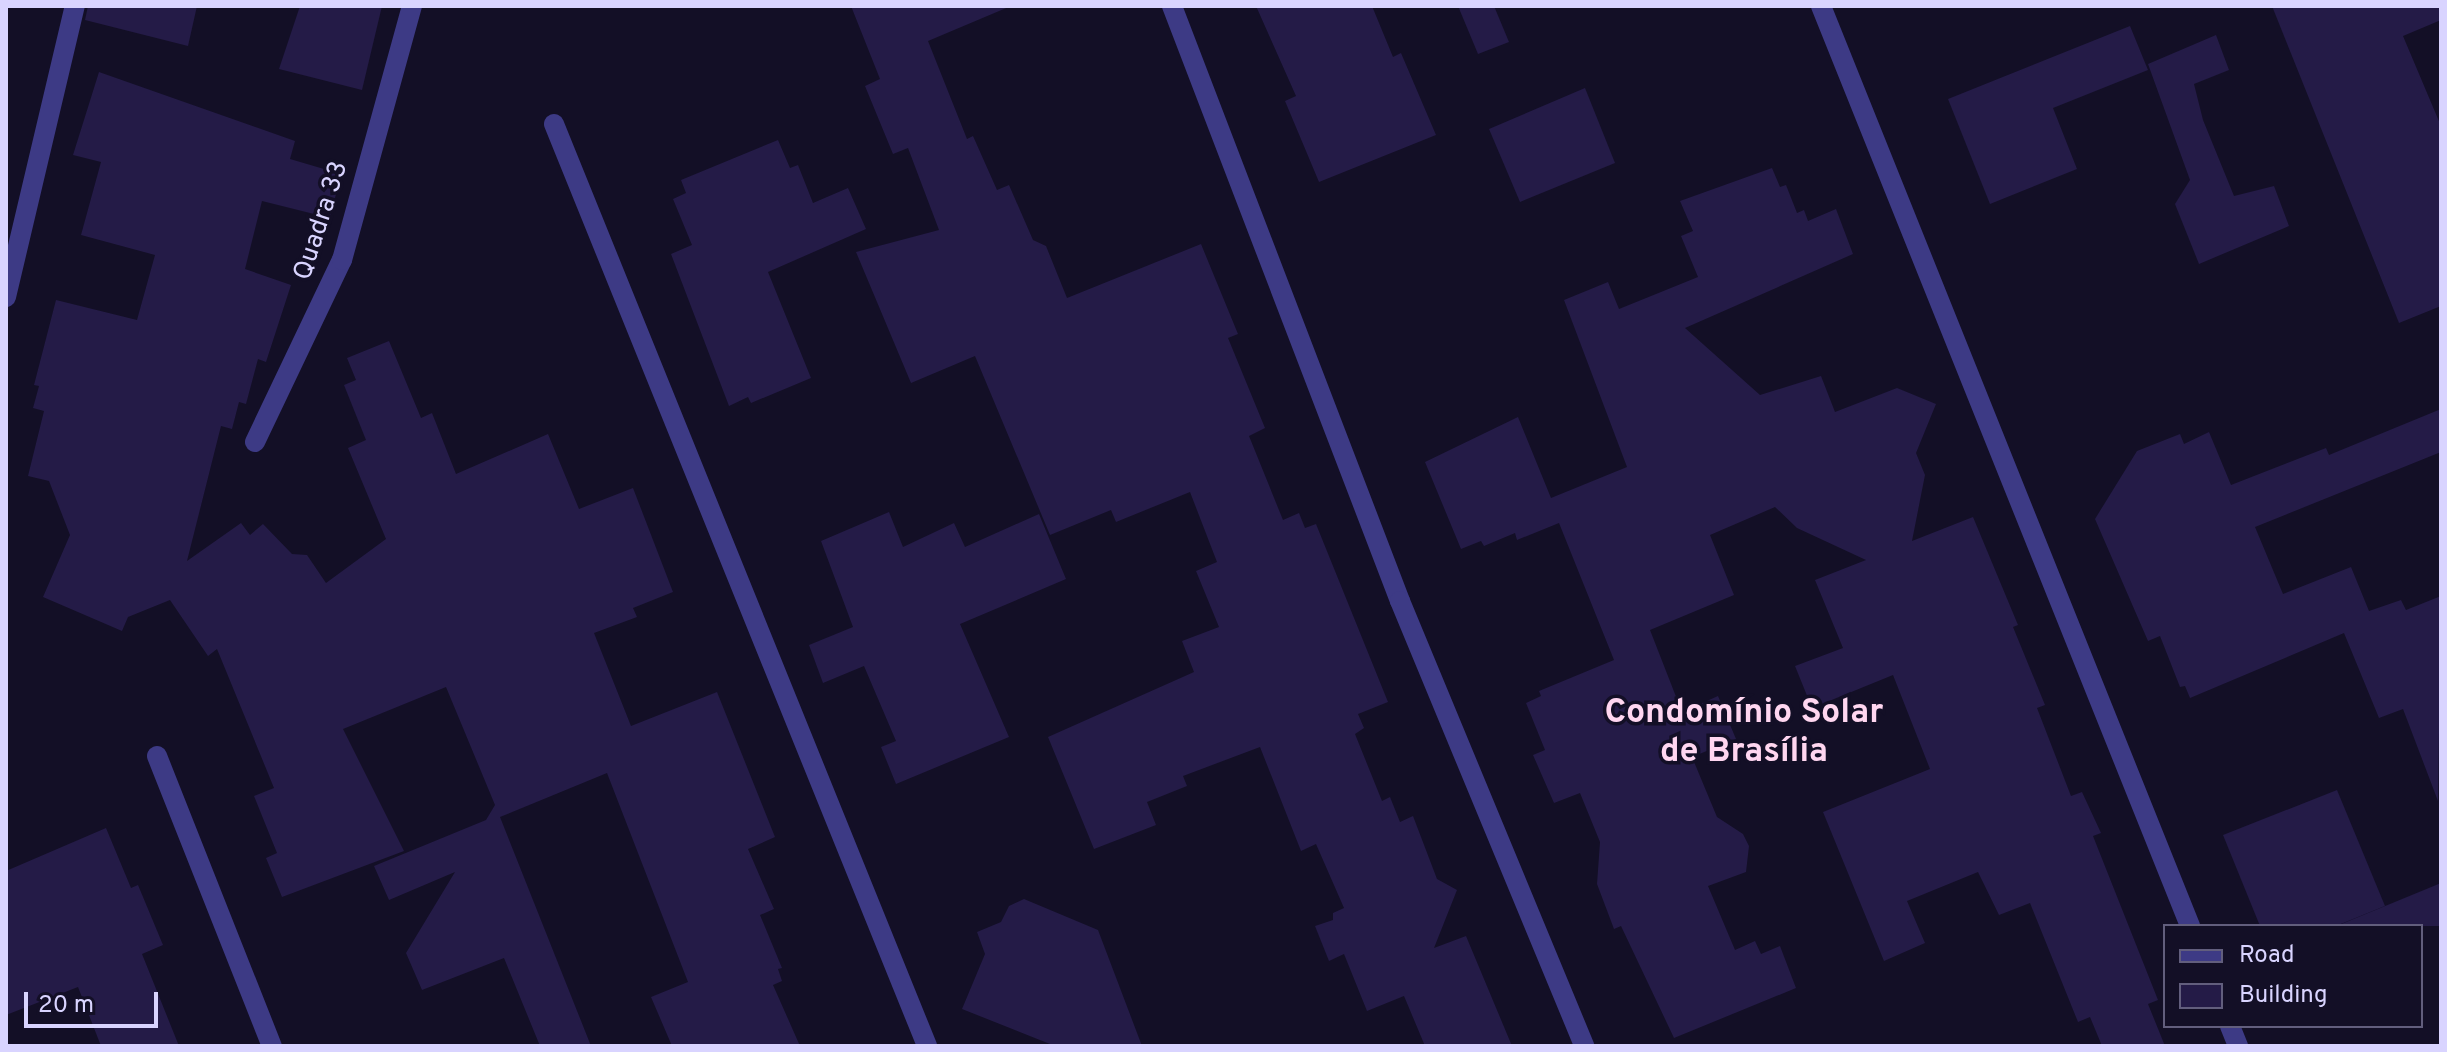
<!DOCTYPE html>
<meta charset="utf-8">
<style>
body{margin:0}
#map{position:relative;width:2447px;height:1052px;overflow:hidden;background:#130f26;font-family:Overpass,sans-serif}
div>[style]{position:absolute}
.building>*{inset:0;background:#241b47}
.minor>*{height:20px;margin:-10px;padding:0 10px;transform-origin:10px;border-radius:10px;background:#3d3a85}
span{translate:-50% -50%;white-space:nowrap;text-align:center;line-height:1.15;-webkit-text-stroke:7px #130f26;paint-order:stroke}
.street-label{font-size:26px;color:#d9d4ff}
.district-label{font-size:34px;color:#ffd6f0;font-weight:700}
.frame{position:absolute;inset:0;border:8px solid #d9d4ff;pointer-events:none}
.legend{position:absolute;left:2163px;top:924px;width:260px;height:104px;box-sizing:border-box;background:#130f26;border:2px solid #625e7d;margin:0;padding:10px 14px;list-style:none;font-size:24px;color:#d9d4ff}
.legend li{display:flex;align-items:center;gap:16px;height:40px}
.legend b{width:40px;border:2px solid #625e7d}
.scale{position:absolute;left:24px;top:992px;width:134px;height:36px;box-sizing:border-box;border:4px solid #d9d4ff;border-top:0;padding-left:10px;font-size:24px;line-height:28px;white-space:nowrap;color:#d9d4ff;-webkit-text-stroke:6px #130f26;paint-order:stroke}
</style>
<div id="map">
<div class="building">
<div style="clip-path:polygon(88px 6px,197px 6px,188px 46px,85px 20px)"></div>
<div style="clip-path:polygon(300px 6px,382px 6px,362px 90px,279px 69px)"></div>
<div style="clip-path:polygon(851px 6px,1011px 6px,928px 41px,967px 139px,973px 136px,997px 190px,1009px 185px,1033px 240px,1046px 246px,1067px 298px,1201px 244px,1238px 334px,1228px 338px,1265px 428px,1249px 436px,1283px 520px,1299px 513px,1305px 528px,1316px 524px,1388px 702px,1358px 714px,1364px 728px,1355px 734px,1382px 801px,1390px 797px,1400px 822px,1413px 816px,1437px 879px,1457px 890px,1434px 948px,1466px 936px,1512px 1046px,1425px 1046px,1404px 996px,1367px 1011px,1344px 954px,1329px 961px,1315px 926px,1333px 920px,1333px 913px,1344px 908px,1316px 844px,1301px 851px,1260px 747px,1183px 776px,1187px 786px,1147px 802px,1156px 825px,1094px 849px,1048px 737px,1194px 672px,1182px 641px,1219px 627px,1196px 571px,1217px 562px,1190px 492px,1116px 522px,1111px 510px,1050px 535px,975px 356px,911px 383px,856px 252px,939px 230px,908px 148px,893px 154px,865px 86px,880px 79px)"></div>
<div style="clip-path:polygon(1256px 6px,1372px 6px,1393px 57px,1401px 53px,1436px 135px,1319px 182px,1285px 101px,1296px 96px)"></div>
<div style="clip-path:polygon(1458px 6px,1494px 6px,1509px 42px,1478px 54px)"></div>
<div style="clip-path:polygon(2272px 6px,2441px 6px,2441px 20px,2403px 36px,2441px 126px,2441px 306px,2399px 323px)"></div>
<div style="clip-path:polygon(2130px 26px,2148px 70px,2053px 108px,2077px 169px,1990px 204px,1948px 99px)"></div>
<div style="clip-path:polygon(2216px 35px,2229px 70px,2194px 84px,2203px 120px,2234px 196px,2274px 186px,2289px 226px,2199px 264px,2175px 204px,2190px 180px,2148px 64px)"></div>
<div style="clip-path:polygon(99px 72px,295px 141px,290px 159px,341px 174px,330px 218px,262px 201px,245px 269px,291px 285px,266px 362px,258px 359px,246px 404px,239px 402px,232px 429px,221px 426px,187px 561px,241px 523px,250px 535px,263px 524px,292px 554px,307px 555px,326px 583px,386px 539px,348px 448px,366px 440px,344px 385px,356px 380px,347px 358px,389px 341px,421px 418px,432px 413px,456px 474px,548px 434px,579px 509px,633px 488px,673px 592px,633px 608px,637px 617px,594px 633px,631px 726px,717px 692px,775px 837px,748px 849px,774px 909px,760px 915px,782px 968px,778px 969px,782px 981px,773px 985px,800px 1046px,672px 1046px,651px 997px,688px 982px,607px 773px,500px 817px,591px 1046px,540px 1046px,504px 958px,422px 990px,406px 953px,455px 872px,389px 900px,374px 866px,486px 820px,495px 805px,446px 687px,343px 729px,404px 851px,282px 897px,266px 858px,277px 853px,254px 796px,274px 788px,217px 649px,208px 656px,170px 600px,128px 617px,122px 631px,43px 597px,70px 535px,49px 481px,28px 476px,44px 411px,33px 408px,39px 386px,34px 385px,56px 300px,137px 320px,155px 255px,81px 235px,101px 162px,73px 155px)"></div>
<div style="clip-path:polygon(1585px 88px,1615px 163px,1520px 202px,1489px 129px)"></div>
<div style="clip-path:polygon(778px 140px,790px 168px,798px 165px,813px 203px,848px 188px,866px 229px,768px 272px,811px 378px,751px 403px,748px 397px,729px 406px,671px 254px,692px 245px,673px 199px,686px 193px,681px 180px)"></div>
<div style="clip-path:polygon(1772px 168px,1780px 187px,1786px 185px,1797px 213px,1804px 210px,1808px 221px,1836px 209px,1853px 254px,1685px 328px,1760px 395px,1821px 376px,1835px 412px,1897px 388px,1936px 404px,1916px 453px,1925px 475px,1912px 541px,1973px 517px,2018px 625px,2013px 627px,2045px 705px,2037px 708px,2071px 796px,2082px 792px,2101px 833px,2093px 836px,2158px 1000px,2148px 1004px,2165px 1046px,2102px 1046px,2090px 1017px,2078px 1022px,2030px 903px,1999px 915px,1978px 872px,1907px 901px,1925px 943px,1884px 961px,1823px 812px,1930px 769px,1893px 675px,1812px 708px,1795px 666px,1843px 648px,1815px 580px,1866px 560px,1797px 528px,1775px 507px,1710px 535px,1734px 595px,1650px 630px,1682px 712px,1718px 696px,1736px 739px,1692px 757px,1717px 817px,1743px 834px,1749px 846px,1746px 872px,1708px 886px,1735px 950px,1755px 941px,1761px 954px,1780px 946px,1796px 988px,1674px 1038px,1621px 926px,1614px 929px,1597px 884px,1600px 842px,1580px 793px,1554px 803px,1533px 755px,1545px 750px,1526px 703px,1541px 696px,1539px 691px,1614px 660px,1559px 523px,1517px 540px,1515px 533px,1484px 546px,1481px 541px,1461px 549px,1425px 462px,1518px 417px,1551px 498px,1627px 467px,1564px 300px,1608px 282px,1619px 309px,1698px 277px,1681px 236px,1693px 231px,1680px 201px)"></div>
<div style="clip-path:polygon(2441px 409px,2441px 452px,2255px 527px,2283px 594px,2351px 567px,2369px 611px,2401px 600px,2406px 610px,2441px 596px,2438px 801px,2403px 709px,2379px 718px,2344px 633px,2190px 698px,2185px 686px,2180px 687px,2160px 636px,2148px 641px,2095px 519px,2137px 451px,2180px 434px,2184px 444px,2209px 432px,2231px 485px,2326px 448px,2329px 455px)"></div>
<div style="clip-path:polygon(889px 512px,903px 547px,954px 523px,965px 547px,1039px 514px,1066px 579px,960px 624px,1009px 737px,896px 784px,881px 747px,896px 741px,864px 666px,823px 683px,809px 645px,853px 627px,821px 541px)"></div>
<div style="clip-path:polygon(2337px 790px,2385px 906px,2336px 926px,2260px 926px,2223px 835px)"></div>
<div style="clip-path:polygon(106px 828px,131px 888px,138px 885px,163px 945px,142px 954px,179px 1046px,101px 1046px,78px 987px,6px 1015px,6px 871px)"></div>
<div style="clip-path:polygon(2441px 883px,2441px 926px,2339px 926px,2339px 925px)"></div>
<div style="clip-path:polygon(1024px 899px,1098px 930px,1142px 1046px,1055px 1046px,962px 1009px,985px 954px,977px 932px,1001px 922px,1009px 906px)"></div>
</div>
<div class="minor">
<div style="left:1172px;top:6px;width:637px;rotate:69.03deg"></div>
<div style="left:1400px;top:601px;width:482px;rotate:67.5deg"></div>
<div style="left:1821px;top:6px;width:991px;rotate:68.14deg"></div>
<div style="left:554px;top:124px;width:995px;rotate:67.97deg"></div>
<div style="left:6px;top:297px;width:299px;rotate:-76.7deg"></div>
<div style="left:255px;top:442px;width:202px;rotate:-64.5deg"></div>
<div style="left:342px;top:260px;width:263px;rotate:-74.6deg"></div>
<div style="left:157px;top:756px;width:312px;rotate:68.4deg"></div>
<div style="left:2230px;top:1026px;width:22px;rotate:68deg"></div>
</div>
<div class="street-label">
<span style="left:322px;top:221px;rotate:-72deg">Quadra 33</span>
</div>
<div class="district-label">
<span style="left:1744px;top:733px">Condomínio Solar<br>de Brasília</span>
</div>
<div class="frame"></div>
<ul class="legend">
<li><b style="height:10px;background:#3d3a85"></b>Road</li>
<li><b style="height:22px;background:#241b47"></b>Building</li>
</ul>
<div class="scale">20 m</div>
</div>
